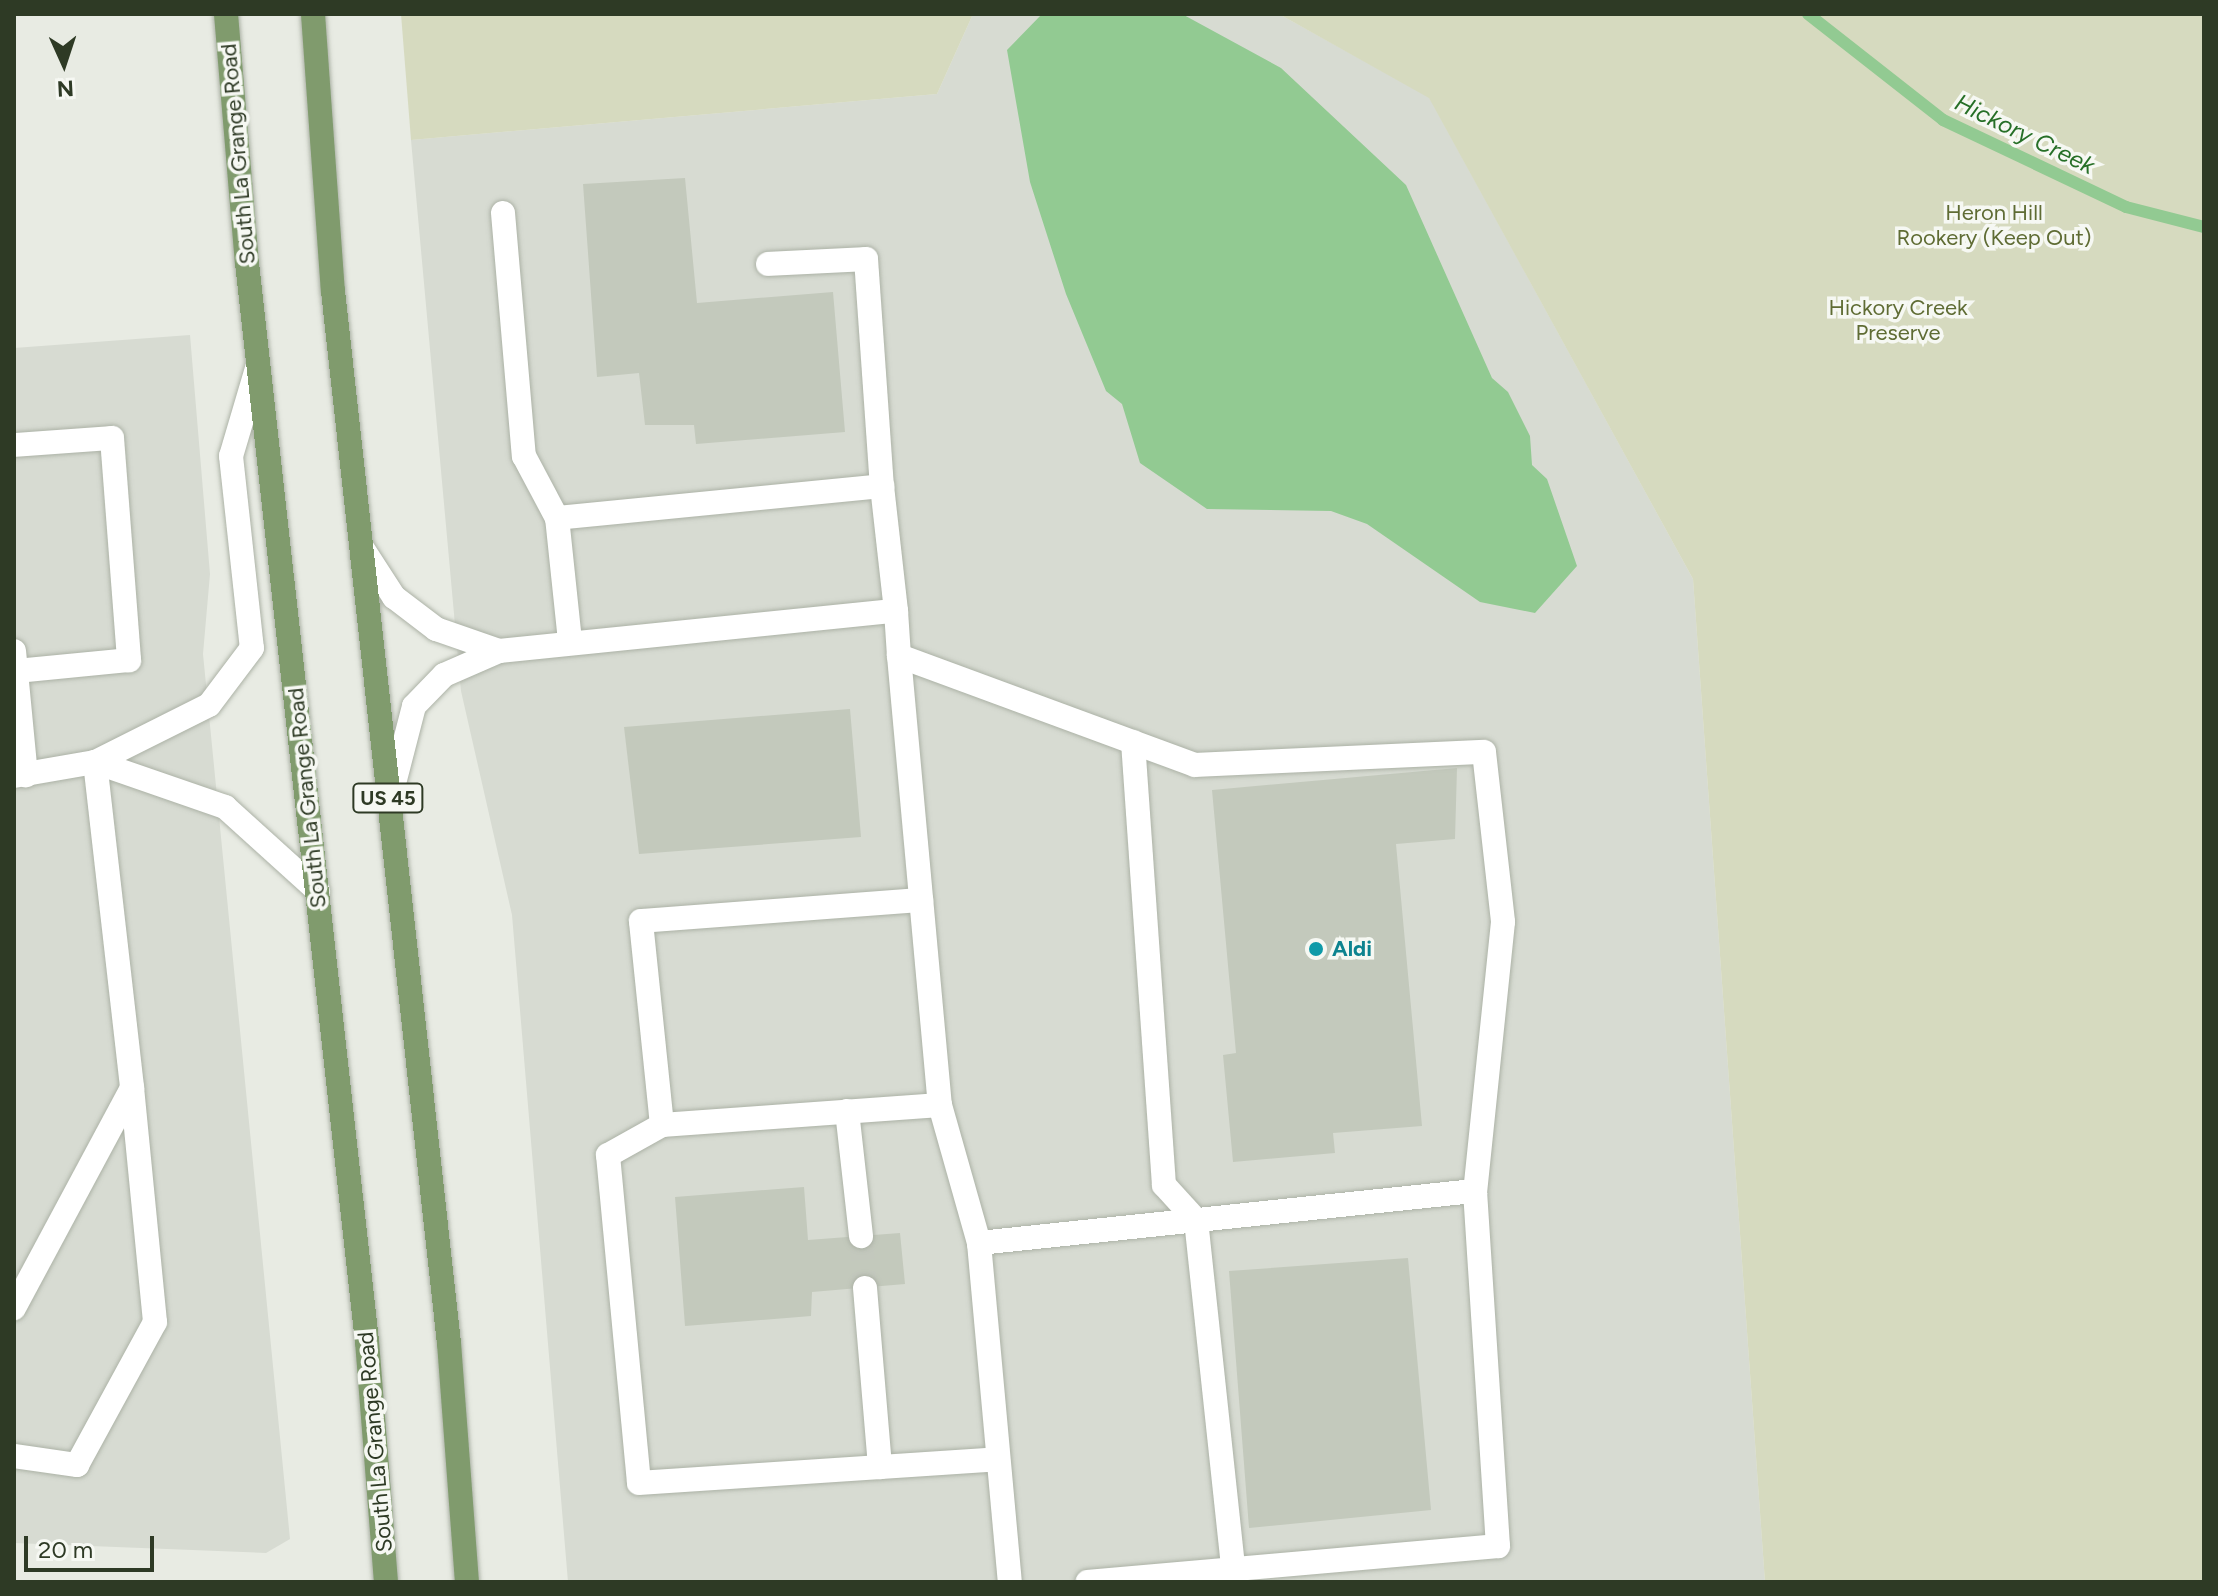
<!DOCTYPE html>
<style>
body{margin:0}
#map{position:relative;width:2218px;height:1596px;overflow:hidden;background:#e8ebe3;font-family:Figtree,sans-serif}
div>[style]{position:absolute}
.built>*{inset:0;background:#d7dbd2}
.green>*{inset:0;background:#d6dabf}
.water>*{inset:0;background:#92ca92}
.stream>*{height:12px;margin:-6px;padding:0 6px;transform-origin:6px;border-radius:6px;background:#92ca92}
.building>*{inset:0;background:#c3c9bc}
.minor-tunnel>*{height:24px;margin-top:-12px;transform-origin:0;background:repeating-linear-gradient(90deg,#c3c8bd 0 24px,transparent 0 36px)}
.roads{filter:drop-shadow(0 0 2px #acb2a6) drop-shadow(0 0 2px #acb2a6)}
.minor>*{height:24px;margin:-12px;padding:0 12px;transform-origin:12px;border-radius:12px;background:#fff}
.major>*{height:24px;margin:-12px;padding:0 12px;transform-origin:12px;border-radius:12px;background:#809b6d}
.dots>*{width:22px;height:22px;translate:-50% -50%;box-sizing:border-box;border:4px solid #f6f8f3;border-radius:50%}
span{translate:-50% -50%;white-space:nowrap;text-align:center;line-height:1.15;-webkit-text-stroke:7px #f6f8f3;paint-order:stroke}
.shield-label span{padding:2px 6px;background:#f6f8f3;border:2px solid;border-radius:6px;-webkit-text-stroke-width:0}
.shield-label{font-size:20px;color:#2e3a25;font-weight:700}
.street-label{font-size:22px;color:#2e3a25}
.park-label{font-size:22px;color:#5f6c34}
.culture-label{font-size:22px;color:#0d838f;font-weight:700}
.left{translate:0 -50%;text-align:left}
.water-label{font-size:24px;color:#266f27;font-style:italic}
.frame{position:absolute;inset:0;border:16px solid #2e3a25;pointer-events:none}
.north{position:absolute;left:24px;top:24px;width:80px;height:80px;-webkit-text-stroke:6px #f6f8f3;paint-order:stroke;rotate:177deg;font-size:22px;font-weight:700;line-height:32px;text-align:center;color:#2e3a25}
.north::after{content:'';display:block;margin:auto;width:28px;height:36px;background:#2e3a25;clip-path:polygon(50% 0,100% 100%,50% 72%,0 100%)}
.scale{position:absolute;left:24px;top:1536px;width:130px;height:36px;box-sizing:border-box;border:4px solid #2e3a25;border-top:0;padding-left:10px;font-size:24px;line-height:28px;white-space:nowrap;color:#2e3a25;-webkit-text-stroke:6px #f6f8f3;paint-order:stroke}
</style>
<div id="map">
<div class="built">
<div style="clip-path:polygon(973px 14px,1279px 14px,1429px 97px,1693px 579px,1765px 1582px,568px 1582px,512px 915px,461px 691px,411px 140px,937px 94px)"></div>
<div style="clip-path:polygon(190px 335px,210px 574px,203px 654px,290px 1539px,266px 1553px,14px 1543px,14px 348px)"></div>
</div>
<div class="green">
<div style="clip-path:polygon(401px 14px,973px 14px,937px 94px,411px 140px)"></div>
<div style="clip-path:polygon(1279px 14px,2204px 14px,2204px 1582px,1765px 1582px,1693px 579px,1429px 98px)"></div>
</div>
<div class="water">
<div style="clip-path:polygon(1042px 14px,1182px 14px,1281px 68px,1406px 185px,1492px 378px,1508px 392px,1530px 436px,1532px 465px,1547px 479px,1577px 566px,1535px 613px,1480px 602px,1367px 524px,1331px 511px,1207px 509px,1140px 463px,1122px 404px,1106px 391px,1066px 294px,1030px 182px,1007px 50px)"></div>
</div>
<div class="stream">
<div style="left:1808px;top:14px;width:172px;rotate:38.1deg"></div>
<div style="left:1943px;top:120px;width:203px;rotate:25.4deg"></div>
<div style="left:2126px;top:207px;width:81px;rotate:14.4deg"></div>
</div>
<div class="building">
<div style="clip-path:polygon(685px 178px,697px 303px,833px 292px,845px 432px,696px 444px,694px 425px,645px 425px,639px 373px,597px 377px,583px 184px)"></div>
<div style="clip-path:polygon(850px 709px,861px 837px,639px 854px,624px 727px)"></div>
<div style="clip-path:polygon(1457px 768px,1455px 839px,1396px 844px,1422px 1126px,1333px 1133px,1335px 1153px,1233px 1162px,1223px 1055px,1236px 1053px,1212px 790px)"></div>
<div style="clip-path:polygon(804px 1187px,808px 1240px,900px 1233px,905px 1284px,812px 1292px,811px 1316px,685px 1326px,675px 1197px)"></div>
<div style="clip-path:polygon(1408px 1258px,1431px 1510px,1249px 1528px,1229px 1271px)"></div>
</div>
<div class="minor-tunnel">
<div style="left:861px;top:1236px;width:52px;rotate:85.6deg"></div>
</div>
<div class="roads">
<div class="minor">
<div style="left:503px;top:213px;width:244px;rotate:85.1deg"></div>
<div style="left:524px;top:456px;width:70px;rotate:62deg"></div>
<div style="left:768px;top:264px;width:98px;rotate:-2.9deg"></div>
<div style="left:866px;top:259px;width:228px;rotate:86deg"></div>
<div style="left:258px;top:365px;width:95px;rotate:106.5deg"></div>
<div style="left:231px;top:456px;width:193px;rotate:83.8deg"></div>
<div style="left:252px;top:648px;width:71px;rotate:127deg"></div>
<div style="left:209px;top:705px;width:127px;rotate:153.4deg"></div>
<div style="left:95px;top:762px;width:138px;rotate:19.1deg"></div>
<div style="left:225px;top:807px;width:125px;rotate:42.1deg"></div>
<div style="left:14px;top:445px;width:98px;rotate:-4.1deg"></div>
<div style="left:112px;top:438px;width:223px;rotate:85.6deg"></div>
<div style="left:129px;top:660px;width:114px;rotate:174.4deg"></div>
<div style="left:361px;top:546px;width:61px;rotate:57.1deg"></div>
<div style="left:394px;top:597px;width:53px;rotate:37.3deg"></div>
<div style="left:436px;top:629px;width:67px;rotate:19.2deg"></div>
<div style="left:570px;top:641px;width:124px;rotate:-96deg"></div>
<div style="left:557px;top:518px;width:327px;rotate:-5.6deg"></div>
<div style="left:882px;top:486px;width:126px;rotate:83.6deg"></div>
<div style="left:14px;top:651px;width:125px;rotate:84.5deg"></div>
<div style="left:899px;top:656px;width:451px;rotate:84.8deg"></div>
<div style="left:940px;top:1105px;width:143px;rotate:74.2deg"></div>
<div style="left:979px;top:1243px;width:340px;rotate:84.8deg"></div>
<div style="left:1133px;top:742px;width:444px;rotate:86deg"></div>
<div style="left:1164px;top:1185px;width:47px;rotate:47.6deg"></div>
<div style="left:1196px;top:1220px;width:364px;rotate:83.9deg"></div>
<div style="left:14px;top:776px;width:82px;rotate:-9.8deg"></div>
<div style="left:95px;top:762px;width:328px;rotate:83.5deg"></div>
<div style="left:132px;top:1088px;width:250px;rotate:118.2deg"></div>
<div style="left:390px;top:799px;width:96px;rotate:-75.5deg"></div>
<div style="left:414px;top:706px;width:43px;rotate:-45.9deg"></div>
<div style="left:444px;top:675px;width:60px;rotate:-23.6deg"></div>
<div style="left:499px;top:651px;width:399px;rotate:-5.8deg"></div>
<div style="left:896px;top:611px;width:45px;rotate:86.2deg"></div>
<div style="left:899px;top:656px;width:315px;rotate:20.2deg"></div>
<div style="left:1195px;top:765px;width:289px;rotate:-2.6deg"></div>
<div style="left:1484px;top:752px;width:171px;rotate:83.6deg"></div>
<div style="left:1503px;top:922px;width:270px;rotate:95.9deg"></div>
<div style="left:1475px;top:1191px;width:356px;rotate:86.3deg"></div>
<div style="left:1498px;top:1546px;width:412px;rotate:175deg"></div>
<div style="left:940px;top:1105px;width:279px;rotate:175.9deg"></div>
<div style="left:662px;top:1125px;width:62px;rotate:150.9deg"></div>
<div style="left:608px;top:1155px;width:329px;rotate:84.6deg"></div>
<div style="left:639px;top:1483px;width:359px;rotate:-3.8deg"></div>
<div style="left:847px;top:1111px;width:126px;rotate:83.6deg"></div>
<div style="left:662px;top:1125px;width:205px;rotate:-95.9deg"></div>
<div style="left:641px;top:921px;width:281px;rotate:-4.3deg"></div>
<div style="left:979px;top:1243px;width:499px;rotate:-6deg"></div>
<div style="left:865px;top:1288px;width:180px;rotate:85.2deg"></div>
<div style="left:14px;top:1456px;width:64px;rotate:8.1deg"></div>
<div style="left:77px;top:1465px;width:163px;rotate:-61.4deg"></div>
<div style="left:155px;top:1322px;width:235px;rotate:-95.6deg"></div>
</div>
<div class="major">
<div style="left:226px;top:14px;width:250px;rotate:85.2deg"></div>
<div style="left:247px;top:263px;width:1085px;rotate:83.65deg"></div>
<div style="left:367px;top:1341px;width:242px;rotate:85.5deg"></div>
<div style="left:313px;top:14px;width:278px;rotate:85.9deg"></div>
<div style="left:333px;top:291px;width:1058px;rotate:83.71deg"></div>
<div style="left:449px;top:1343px;width:240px;rotate:85.7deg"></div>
</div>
</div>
<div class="dots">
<div style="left:1316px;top:949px;background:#0f9aa8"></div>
</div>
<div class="shield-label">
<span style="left:388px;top:798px">US 45</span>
</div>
<div class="street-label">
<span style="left:238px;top:154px;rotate:-95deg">South La Grange Road</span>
<span style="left:307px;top:798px;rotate:-96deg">South La Grange Road</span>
<span style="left:375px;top:1442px;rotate:-95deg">South La Grange Road</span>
</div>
<div class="park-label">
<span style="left:1994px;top:225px">Heron Hill<br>Rookery (Keep Out)</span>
<span style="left:1898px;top:320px">Hickory Creek<br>Preserve</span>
</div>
<div class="culture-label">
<span class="left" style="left:1332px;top:949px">Aldi</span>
</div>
<div class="water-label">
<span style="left:2025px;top:134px;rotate:26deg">Hickory Creek</span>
</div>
<div class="frame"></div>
<div class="north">N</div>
<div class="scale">20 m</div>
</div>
